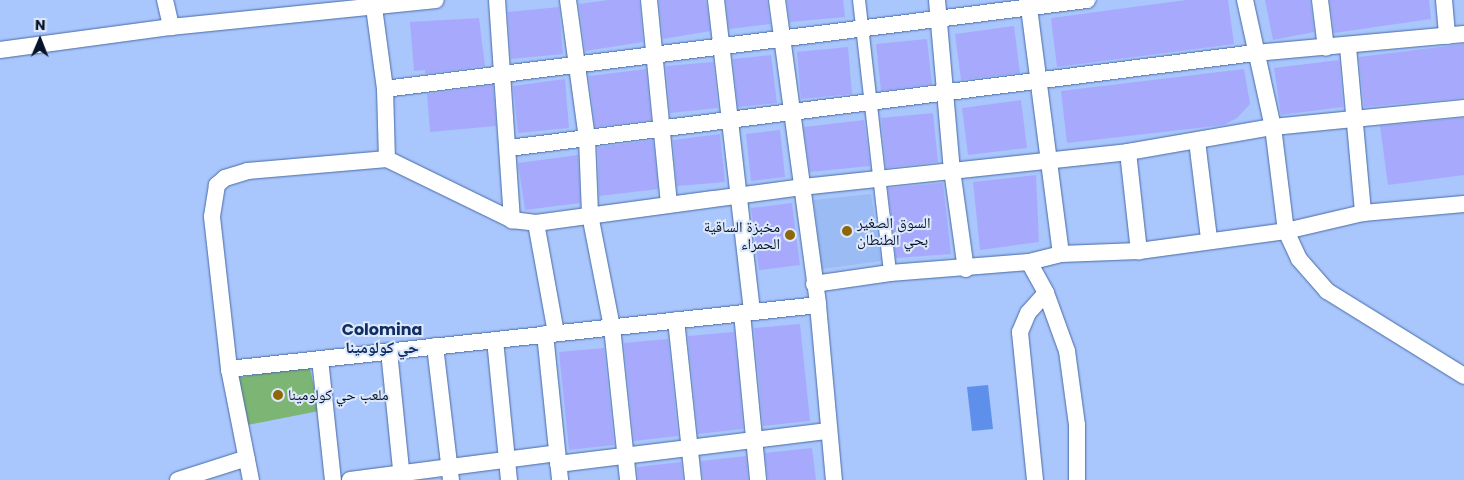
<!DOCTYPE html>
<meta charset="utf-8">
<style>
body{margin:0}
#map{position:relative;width:1464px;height:480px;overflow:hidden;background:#a9c7fc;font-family:Poppins,"Noto Naskh Arabic",sans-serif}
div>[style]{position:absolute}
.built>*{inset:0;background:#9abbf4}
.green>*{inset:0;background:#7cb574}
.water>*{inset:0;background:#5e90eb}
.building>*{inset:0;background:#a7aafc}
.roads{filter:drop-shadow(0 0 1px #496aa6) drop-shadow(0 0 1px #496aa6)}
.pedestrian>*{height:12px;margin:-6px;padding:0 6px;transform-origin:6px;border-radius:6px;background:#fff}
.minor>*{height:16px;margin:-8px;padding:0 8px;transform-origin:8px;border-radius:8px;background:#fff}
.dots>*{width:14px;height:14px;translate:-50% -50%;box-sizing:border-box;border:2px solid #dce8fc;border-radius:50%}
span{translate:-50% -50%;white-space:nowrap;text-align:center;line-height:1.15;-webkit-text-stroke:4px #dce8fc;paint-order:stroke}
.poi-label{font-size:15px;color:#07132b}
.left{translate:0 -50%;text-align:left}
.right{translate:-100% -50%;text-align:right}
.neighbourhood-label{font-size:16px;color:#112e64;font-weight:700}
.north{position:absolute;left:15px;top:15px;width:50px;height:50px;-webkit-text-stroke:4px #dce8fc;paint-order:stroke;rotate:1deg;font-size:14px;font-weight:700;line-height:20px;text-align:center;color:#07132b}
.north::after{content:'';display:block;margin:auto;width:18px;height:22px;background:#07132b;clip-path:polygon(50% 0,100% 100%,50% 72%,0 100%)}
</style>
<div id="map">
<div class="built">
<div style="clip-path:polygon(871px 194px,881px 261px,822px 269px,814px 200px)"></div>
</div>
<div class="green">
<div style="clip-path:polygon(309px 364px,319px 411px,247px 425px,237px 378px)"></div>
</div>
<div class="water">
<div style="clip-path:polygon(988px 385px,993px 429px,972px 431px,967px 387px)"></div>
</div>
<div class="building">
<div style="clip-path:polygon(608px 0,639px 0,643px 42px,585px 51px,579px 4px)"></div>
<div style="clip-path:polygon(659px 0,706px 0,710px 31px,663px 39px)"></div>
<div style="clip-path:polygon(726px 0,767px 0,770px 24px,729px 29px)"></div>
<div style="clip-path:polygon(787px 0,843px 0,845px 17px,790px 22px)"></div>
<div style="clip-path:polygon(1186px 0,1228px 0,1234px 44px,1057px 67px,1051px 18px)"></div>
<div style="clip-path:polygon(1265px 0,1310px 0,1314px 32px,1273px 40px)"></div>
<div style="clip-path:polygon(1330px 0,1429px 0,1431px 19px,1334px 33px)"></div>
<div style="clip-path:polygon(559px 7px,563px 54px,511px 59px,508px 12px)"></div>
<div style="clip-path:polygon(479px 18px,485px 66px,425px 74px,425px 70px,414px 71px,410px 22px)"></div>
<div style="clip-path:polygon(1014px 26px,1020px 73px,961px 80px,955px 34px)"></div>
<div style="clip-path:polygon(927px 39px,932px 84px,881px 91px,876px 44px)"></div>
<div style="clip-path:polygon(1464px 44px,1464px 98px,1364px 107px,1359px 57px)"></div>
<div style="clip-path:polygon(848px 47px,852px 94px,801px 99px,797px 52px)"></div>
<div style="clip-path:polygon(771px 55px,777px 103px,738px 107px,733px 59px)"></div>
<div style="clip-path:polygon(1339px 60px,1343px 107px,1281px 115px,1274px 68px)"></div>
<div style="clip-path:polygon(713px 62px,718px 108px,670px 113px,666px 66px)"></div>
<div style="clip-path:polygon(646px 69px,651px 120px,595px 127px,589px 76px)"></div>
<div style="clip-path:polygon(1244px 69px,1250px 104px,1237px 118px,1224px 125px,1067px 143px,1061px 91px)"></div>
<div style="clip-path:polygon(565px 79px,569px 128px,518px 133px,513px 86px)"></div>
<div style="clip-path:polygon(493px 85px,496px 126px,430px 132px,427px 94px)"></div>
<div style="clip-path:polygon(1021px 100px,1027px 148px,968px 155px,962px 108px)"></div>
<div style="clip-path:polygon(933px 113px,938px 162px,886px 168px,881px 118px)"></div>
<div style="clip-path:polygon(1464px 118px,1464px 175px,1388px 185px,1380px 126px)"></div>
<div style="clip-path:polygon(864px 120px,870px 166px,810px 172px,804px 127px)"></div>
<div style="clip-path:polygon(780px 130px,785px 177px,751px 181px,746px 134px)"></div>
<div style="clip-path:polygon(720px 134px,725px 182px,677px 186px,673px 140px)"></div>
<div style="clip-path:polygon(653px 140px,658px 189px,599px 196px,598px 147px)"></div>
<div style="clip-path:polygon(578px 155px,580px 203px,525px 210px,518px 163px)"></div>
<div style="clip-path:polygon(1036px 175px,1039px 242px,980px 250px,973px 182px)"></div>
<div style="clip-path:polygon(940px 183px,943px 183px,951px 254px,896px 258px,888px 188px)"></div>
<div style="clip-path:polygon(792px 203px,800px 265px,759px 270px,751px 208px)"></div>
<div style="clip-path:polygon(800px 324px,810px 421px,763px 426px,754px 328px)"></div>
<div style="clip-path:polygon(734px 332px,743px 429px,698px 434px,688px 336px)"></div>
<div style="clip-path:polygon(668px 339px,678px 436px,634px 441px,624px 343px)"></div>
<div style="clip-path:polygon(604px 348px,614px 445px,569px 450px,559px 352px)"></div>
<div style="clip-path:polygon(812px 448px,816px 480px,768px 480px,765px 453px)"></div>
<div style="clip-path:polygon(746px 456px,748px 480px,703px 480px,701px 461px)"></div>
<div style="clip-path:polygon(681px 462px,683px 480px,638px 480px,637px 467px)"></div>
</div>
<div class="roads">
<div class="pedestrian">
<div style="left:859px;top:0;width:275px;rotate:83.5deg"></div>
</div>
<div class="minor">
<div style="left:165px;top:0;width:28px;rotate:77deg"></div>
<div style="left:373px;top:0;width:90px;rotate:82.3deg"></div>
<div style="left:385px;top:89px;width:70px;rotate:88.4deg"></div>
<div style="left:497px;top:0;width:221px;rotate:86.1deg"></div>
<div style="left:568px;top:0;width:140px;rotate:82.2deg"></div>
<div style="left:587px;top:139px;width:76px;rotate:87.7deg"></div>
<div style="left:590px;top:215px;width:114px;rotate:78.9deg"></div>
<div style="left:612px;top:327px;width:154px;rotate:84deg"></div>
<div style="left:649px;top:0;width:204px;rotate:84.4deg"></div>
<div style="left:716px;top:0;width:314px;rotate:83.4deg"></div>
<div style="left:777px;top:0;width:308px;rotate:82.3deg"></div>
<div style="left:818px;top:305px;width:176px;rotate:84.8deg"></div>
<div style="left:937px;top:0;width:171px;rotate:85deg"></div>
<div style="left:952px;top:170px;width:100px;rotate:82deg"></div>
<div style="left:1028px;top:0;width:256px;rotate:82.6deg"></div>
<div style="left:1245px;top:0;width:130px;rotate:77.6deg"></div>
<div style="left:1273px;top:127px;width:105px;rotate:82.9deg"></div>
<div style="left:1286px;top:231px;width:31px;rotate:65deg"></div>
<div style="left:1299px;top:259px;width:43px;rotate:48.8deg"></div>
<div style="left:1327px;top:291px;width:161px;rotate:31.8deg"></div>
<div style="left:1320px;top:0;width:48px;rotate:82.9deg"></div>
<div style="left:1444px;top:0;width:36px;rotate:85deg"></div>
<div style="left:1348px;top:47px;width:167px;rotate:84.8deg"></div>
<div style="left:0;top:50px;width:173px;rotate:-7.7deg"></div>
<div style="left:171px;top:27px;width:266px;rotate:-5.8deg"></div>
<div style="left:385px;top:89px;width:708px;rotate:-7.23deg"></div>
<div style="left:1197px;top:141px;width:99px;rotate:83deg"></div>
<div style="left:509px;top:148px;width:752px;rotate:-7.26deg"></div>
<div style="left:1255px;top:53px;width:210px;rotate:-5.2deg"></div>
<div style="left:1128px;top:152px;width:100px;rotate:83.7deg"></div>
<div style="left:387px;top:159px;width:139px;rotate:26deg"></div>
<div style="left:512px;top:220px;width:24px;rotate:7deg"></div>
<div style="left:536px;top:223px;width:268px;rotate:-7.7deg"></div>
<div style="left:802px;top:187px;width:328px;rotate:-6.1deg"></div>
<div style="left:1128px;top:152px;width:147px;rotate:-9.8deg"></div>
<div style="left:1273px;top:127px;width:192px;rotate:-5.7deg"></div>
<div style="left:387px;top:159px;width:140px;rotate:175.1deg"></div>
<div style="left:248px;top:171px;width:24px;rotate:163deg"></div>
<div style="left:225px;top:178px;width:11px;rotate:139deg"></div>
<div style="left:217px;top:185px;width:32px;rotate:99deg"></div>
<div style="left:212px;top:217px;width:153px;rotate:83.6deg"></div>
<div style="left:229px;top:369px;width:592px;rotate:-6.2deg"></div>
<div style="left:536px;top:223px;width:112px;rotate:79.7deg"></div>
<div style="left:1029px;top:262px;width:35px;rotate:61deg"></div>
<div style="left:1046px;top:293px;width:62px;rotate:70.1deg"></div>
<div style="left:1067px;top:351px;width:75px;rotate:82.3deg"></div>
<div style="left:1077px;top:425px;width:55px;rotate:90deg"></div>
<div style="left:814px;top:284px;width:77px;rotate:-8.2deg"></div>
<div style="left:890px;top:273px;width:139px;rotate:-4.5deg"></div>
<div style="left:1029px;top:262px;width:33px;rotate:-14deg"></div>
<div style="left:1061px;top:254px;width:78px;rotate:-2.2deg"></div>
<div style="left:1139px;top:251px;width:148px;rotate:-7.7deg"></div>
<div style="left:1286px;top:231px;width:79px;rotate:-13.2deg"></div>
<div style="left:1363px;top:213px;width:101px;rotate:-5.1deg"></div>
<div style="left:742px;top:313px;width:168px;rotate:84.5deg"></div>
<div style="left:676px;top:320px;width:161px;rotate:83.9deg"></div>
<div style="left:545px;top:334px;width:147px;rotate:84.1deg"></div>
<div style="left:495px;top:340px;width:141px;rotate:84.3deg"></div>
<div style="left:435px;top:346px;width:135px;rotate:83.2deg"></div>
<div style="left:389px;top:351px;width:130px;rotate:84.2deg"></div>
<div style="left:320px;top:359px;width:122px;rotate:83.9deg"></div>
<div style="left:229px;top:369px;width:113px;rotate:78.8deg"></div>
<div style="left:558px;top:464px;width:272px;rotate:-7deg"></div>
<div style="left:178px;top:480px;width:72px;rotate:-17.7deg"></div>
<div style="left:350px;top:480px;width:209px;rotate:-7.4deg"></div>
<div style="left:1035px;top:480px;width:149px;rotate:-95.8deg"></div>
<div style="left:1020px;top:332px;width:21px;rotate:-67deg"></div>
<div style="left:1028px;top:313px;width:27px;rotate:-48deg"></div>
</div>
</div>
<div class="dots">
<div style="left:847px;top:231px;background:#8d670a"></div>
<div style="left:790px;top:235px;background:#8d670a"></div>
<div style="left:278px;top:395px;background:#8d670a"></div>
</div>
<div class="poi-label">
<span class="left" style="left:857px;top:231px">السوق الصغير<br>بحي الطنطان</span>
<span class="right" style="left:780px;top:235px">مخبزة الساقية<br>الحمراء</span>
<span class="left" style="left:288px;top:395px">ملعب حي كولومينا</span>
</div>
<div class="neighbourhood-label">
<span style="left:382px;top:339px">Colomina<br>حي كولومينا</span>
</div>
<div class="north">N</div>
</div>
